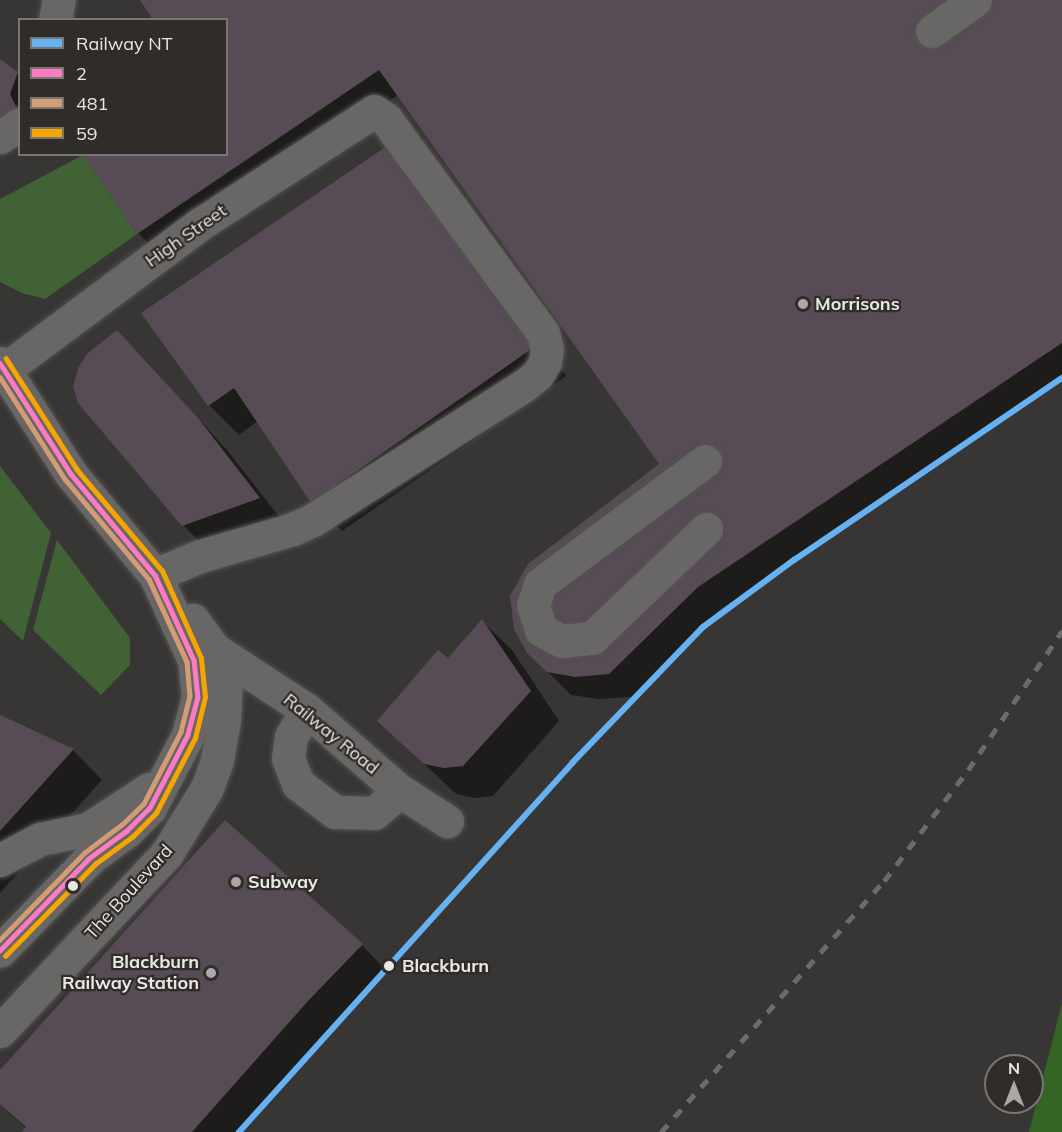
<!DOCTYPE html>
<style>
body{margin:0}
#map{position:relative;width:1062px;height:1132px;overflow:hidden;background:#383634;font-family:Mulish,sans-serif}
div>[style]{position:absolute}
.green>*{inset:0;background:#406235}
.forest>*{inset:0;background:#356524}
.shadow>*{inset:0;background:#0007}
.building>*{inset:0;background:#574b56}
.roads{filter:drop-shadow(0 0 2px #545251) drop-shadow(0 0 2px #545251)}
.minor>*{height:33px;margin:-16.5px;padding:0 16.5px;transform-origin:16.5px;border-radius:16.5px;background:#696766}
.rail>*{height:4.5px;margin-top:-2.25px;transform-origin:0;background:repeating-linear-gradient(90deg,#6d6b6a 0 10px,transparent 0 20px)}
.bus-1>*{height:4.5px;margin:-2.25px;padding:0 2.25px;transform-origin:2.25px;border-radius:2.25px;background:#fe7ac1}
.bus-2>*{height:4.5px;margin:-2.25px;padding:0 2.25px;transform-origin:2.25px;border-radius:2.25px;background:#d39c74}
.bus-3>*{height:4.5px;margin:-2.25px;padding:0 2.25px;transform-origin:2.25px;border-radius:2.25px;background:#f7a600}
.rail-1>*{height:6px;margin:-3px;padding:0 3px;transform-origin:3px;border-radius:3px;background:#66b1f2}
.dots>*{width:16px;height:16px;translate:-50% -50%;box-sizing:border-box;border:3px solid #2f2c29;border-radius:50%}
span{translate:-50% -50%;white-space:nowrap;text-align:center;line-height:1.15;-webkit-text-stroke:4.5px #2f2c29;paint-order:stroke}
.street-label{font-size:18px;color:#e9e7e5}
.poi-label{font-size:18px;color:#e9e7e5;font-weight:700}
.left{translate:0 -50%;text-align:left}
.right{translate:-100% -50%;text-align:right}
.stop-label{font-size:18px;color:#e9e7e5;font-weight:700}
.legend{position:absolute;left:18px;top:18px;width:210px;height:138px;box-sizing:border-box;background:#2f2c29;border:2px solid #797774;margin:0;padding:8px 10px;list-style:none;font-size:18px;color:#e9e7e5}
.legend li{display:flex;align-items:center;gap:12px;height:30px}
.legend b{width:30px;border:2px solid #797774}
.north{position:absolute;left:984px;top:1054px;width:60px;height:60px;box-sizing:border-box;background:#2f2c29;border:2px solid #797774;border-radius:50%;rotate:0deg;font-size:16px;font-weight:700;line-height:24px;text-align:center;color:#e9e7e5}
.north::after{content:'';display:block;margin:auto;width:21px;height:27px;background:#aba9a7;clip-path:polygon(50% 0,100% 100%,50% 72%,0 100%)}
</style>
<div id="map">
<div class="green">
<div style="clip-path:polygon(83px 155px,137px 234px,45px 299px,22px 293px,0 282px,0 199px)"></div>
<div style="clip-path:polygon(0 466px,51px 533px,23px 641px,0 619px)"></div>
<div style="clip-path:polygon(57px 540px,130px 638px,130px 665px,101px 695px,33px 630px)"></div>
</div>
<div class="forest">
<div style="clip-path:polygon(1062px 1003px,1062px 1132px,1029px 1132px)"></div>
</div>
<div class="shadow">
<div style="clip-path:polygon(142px 0,1062px 0,1062px 381px,721px 609px,632px 697px,598px 699px,571px 695px,528px 652px,661px 465px,398px 95px,161px 256px,138px 233px,85px 156px,226px 154px,226px 20px)"></div>
<div style="clip-path:polygon(0 61px,20px 75px,20px 139px)"></div>
<div style="clip-path:polygon(422px 173px,566px 376px,342px 531px,312px 502px,258px 421px,239px 435px,209px 405px)"></div>
<div style="clip-path:polygon(135px 350px,227px 450px,288px 528px,213px 555px,183px 525px)"></div>
<div style="clip-path:polygon(482px 621px,512px 650px,559px 721px,493px 796px,475px 798px,456px 794px,379px 721px,448px 660px)"></div>
<div style="clip-path:polygon(0 717px,73px 750px,102px 780px,0 893px)"></div>
<div style="clip-path:polygon(362px 945px,384px 968px,235px 1132px,24px 1132px,27px 1129px,0 1104px,0 1072px)"></div>
</div>
<div class="building">
<div style="clip-path:polygon(140px 0,1062px 0,1062px 343px,698px 587px,609px 674px,575px 677px,547px 672px,527px 653px,514px 629px,510px 596px,528px 564px,659px 464px,379px 70px,137px 234px,83px 155px,226px 154px,226px 20px,153px 20px)"></div>
<div style="clip-path:polygon(0 59px,18px 72px,10px 94px,18px 111px,0 122px)"></div>
<div style="clip-path:polygon(393px 142px,537px 345px,311px 503px,234px 388px,208px 406px,141px 313px)"></div>
<div style="clip-path:polygon(117px 330px,198px 418px,260px 498px,182px 526px,78px 403px,73px 387px,78px 368px,88px 353px)"></div>
<div style="clip-path:polygon(482px 619px,531px 691px,463px 766px,444px 768px,424px 764px,377px 721px,438px 650px,448px 658px)"></div>
<div style="clip-path:polygon(0 715px,74px 749px,0 831px)"></div>
<div style="clip-path:polygon(225px 820px,363px 944px,308px 1001px,192px 1132px,22px 1132px,26px 1127px,0 1104px,0 1070px)"></div>
</div>
<div class="roads">
<div class="minor">
<div style="left:55px;top:20px;width:20px;rotate:-79deg"></div>
<div style="left:932px;top:31px;width:53px;rotate:-35.8deg"></div>
<div style="left:0;top:137px;width:24px;rotate:-33deg"></div>
<div style="left:0;top:363px;width:132px;rotate:57.4deg"></div>
<div style="left:71px;top:474px;width:131px;rotate:50.3deg"></div>
<div style="left:155px;top:575px;width:94px;rotate:65.4deg"></div>
<div style="left:194px;top:660px;width:37px;rotate:84deg"></div>
<div style="left:198px;top:697px;width:39px;rotate:105deg"></div>
<div style="left:188px;top:735px;width:82px;rotate:117.5deg"></div>
<div style="left:150px;top:808px;width:33px;rotate:135deg"></div>
<div style="left:127px;top:831px;width:46px;rotate:143.9deg"></div>
<div style="left:90px;top:858px;width:129px;rotate:134.1deg"></div>
<div style="left:4px;top:370px;width:244px;rotate:-36.7deg"></div>
<div style="left:200px;top:224px;width:207px;rotate:-33deg"></div>
<div style="left:374px;top:111px;width:14px;rotate:34deg"></div>
<div style="left:386px;top:119px;width:17px;rotate:54deg"></div>
<div style="left:396px;top:133px;width:248px;rotate:53.7deg"></div>
<div style="left:543px;top:333px;width:16px;rotate:76deg"></div>
<div style="left:547px;top:349px;width:13px;rotate:99deg"></div>
<div style="left:545px;top:362px;width:14px;rotate:120deg"></div>
<div style="left:538px;top:374px;width:19px;rotate:141deg"></div>
<div style="left:523px;top:386px;width:249px;rotate:147.5deg"></div>
<div style="left:313px;top:520px;width:22px;rotate:156deg"></div>
<div style="left:293px;top:529px;width:97px;rotate:163.8deg"></div>
<div style="left:200px;top:556px;width:49px;rotate:157.1deg"></div>
<div style="left:705px;top:461px;width:206px;rotate:143.3deg"></div>
<div style="left:540px;top:584px;width:22px;rotate:108deg"></div>
<div style="left:533px;top:605px;width:26px;rotate:72deg"></div>
<div style="left:541px;top:630px;width:24px;rotate:28deg"></div>
<div style="left:562px;top:641px;width:30px;rotate:-6deg"></div>
<div style="left:592px;top:638px;width:158px;rotate:-43.7deg"></div>
<div style="left:214px;top:649px;width:111px;rotate:33.3deg"></div>
<div style="left:307px;top:710px;width:123px;rotate:41.1deg"></div>
<div style="left:400px;top:791px;width:56px;rotate:32.6deg"></div>
<div style="left:307px;top:710px;width:31px;rotate:121deg"></div>
<div style="left:291px;top:737px;width:21px;rotate:98deg"></div>
<div style="left:288px;top:758px;width:28px;rotate:69deg"></div>
<div style="left:298px;top:784px;width:46px;rotate:37.1deg"></div>
<div style="left:335px;top:812px;width:39px;rotate:1deg"></div>
<div style="left:374px;top:813px;width:34px;rotate:-40deg"></div>
<div style="left:0;top:860px;width:45px;rotate:-27.7deg"></div>
<div style="left:40px;top:839px;width:49px;rotate:-11.8deg"></div>
<div style="left:88px;top:829px;width:73px;rotate:-33.3deg"></div>
<div style="left:0;top:1031px;width:244px;rotate:-46.8deg"></div>
<div style="left:167px;top:853px;width:76px;rotate:-58.4deg"></div>
<div style="left:207px;top:788px;width:30px;rotate:-70deg"></div>
<div style="left:217px;top:760px;width:40px;rotate:-80deg"></div>
<div style="left:224px;top:721px;width:39px;rotate:-87deg"></div>
<div style="left:226px;top:682px;width:35px;rotate:-110deg"></div>
<div style="left:214px;top:649px;width:36px;rotate:-126deg"></div>
</div>
</div>
<div class="rail">
<div style="left:661px;top:1132px;width:336px;rotate:-48.4deg"></div>
<div style="left:884px;top:881px;width:139px;rotate:-52.9deg"></div>
<div style="left:968px;top:770px;width:168px;rotate:-55.9deg"></div>
</div>
<div class="bus-1">
<div style="left:0;top:363px;width:132px;rotate:57.4deg"></div>
<div style="left:71px;top:474px;width:131px;rotate:50.3deg"></div>
<div style="left:155px;top:575px;width:94px;rotate:65.4deg"></div>
<div style="left:194px;top:660px;width:37px;rotate:84deg"></div>
<div style="left:198px;top:697px;width:39px;rotate:105deg"></div>
<div style="left:188px;top:735px;width:82px;rotate:117.5deg"></div>
<div style="left:150px;top:808px;width:33px;rotate:135deg"></div>
<div style="left:127px;top:831px;width:46px;rotate:143.9deg"></div>
<div style="left:90px;top:858px;width:129px;rotate:134.1deg"></div>
</div>
<div class="bus-2">
<div style="left:0;top:377px;width:121px;rotate:57.5deg"></div>
<div style="left:65px;top:479px;width:131px;rotate:50deg"></div>
<div style="left:149px;top:579px;width:91px;rotate:65.4deg"></div>
<div style="left:187px;top:662px;width:34px;rotate:85deg"></div>
<div style="left:190px;top:696px;width:37px;rotate:104deg"></div>
<div style="left:181px;top:732px;width:81px;rotate:117.2deg"></div>
<div style="left:144px;top:804px;width:30px;rotate:136deg"></div>
<div style="left:122px;top:825px;width:46px;rotate:142.9deg"></div>
<div style="left:85px;top:853px;width:122px;rotate:134.3deg"></div>
</div>
<div class="bus-3">
<div style="left:5px;top:956px;width:129px;rotate:-45.6deg"></div>
<div style="left:95px;top:864px;width:46px;rotate:-36.1deg"></div>
<div style="left:132px;top:837px;width:34px;rotate:-45deg"></div>
<div style="left:156px;top:813px;width:85px;rotate:-62.5deg"></div>
<div style="left:195px;top:738px;width:42px;rotate:-76.3deg"></div>
<div style="left:205px;top:697px;width:39px;rotate:-96deg"></div>
<div style="left:201px;top:658px;width:95px;rotate:-114.1deg"></div>
<div style="left:162px;top:571px;width:132px;rotate:-130.1deg"></div>
<div style="left:77px;top:470px;width:132px;rotate:-122.6deg"></div>
</div>
<div class="rail-1">
<div style="left:239px;top:1132px;width:498px;rotate:-47.9deg"></div>
<div style="left:573px;top:762px;width:187px;rotate:-46.1deg"></div>
<div style="left:703px;top:627px;width:113px;rotate:-36.4deg"></div>
<div style="left:794px;top:560px;width:324px;rotate:-34.2deg"></div>
</div>
<div class="dots">
<div style="left:803px;top:304px;background:#aba9a7"></div>
<div style="left:236px;top:882px;background:#aba9a7"></div>
<div style="left:73px;top:886px;background:#e9e7e5"></div>
<div style="left:389px;top:966px;background:#e9e7e5"></div>
<div style="left:211px;top:973px;background:#aba9a7"></div>
</div>
<div class="street-label">
<span style="left:186px;top:236px;rotate:-35deg">High Street</span>
<span style="left:331px;top:734px;rotate:39deg">Railway Road</span>
<span style="left:129px;top:892px;rotate:-48deg">The Boulevard</span>
</div>
<div class="poi-label">
<span class="left" style="left:815px;top:304px">Morrisons</span>
<span class="left" style="left:248px;top:882px">Subway</span>
<span class="right" style="left:199px;top:973px">Blackburn<br>Railway Station</span>
</div>
<div class="stop-label">
<span class="left" style="left:402px;top:966px">Blackburn</span>
</div>
<ul class="legend">
<li><b style="height:8px;background:#66b1f2"></b>Railway NT</li>
<li><b style="height:8px;background:#fe7ac1"></b>2</li>
<li><b style="height:8px;background:#d39c74"></b>481</li>
<li><b style="height:8px;background:#f7a600"></b>59</li>
</ul>
<div class="north">N</div>
</div>
